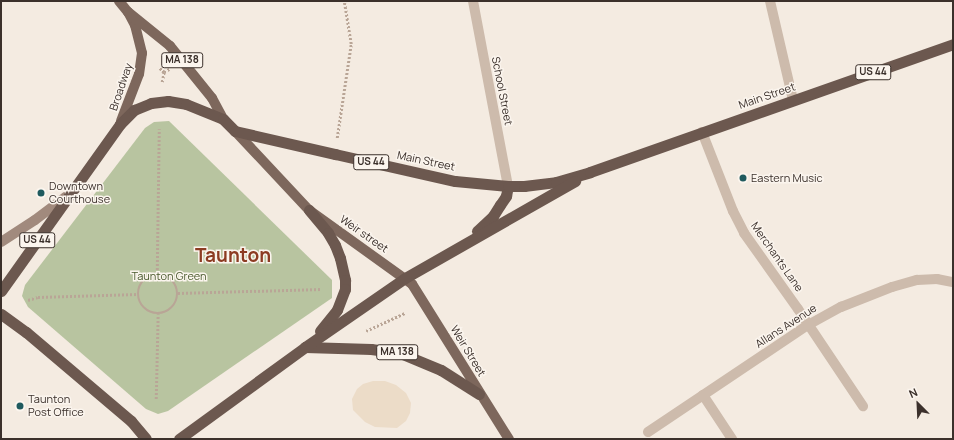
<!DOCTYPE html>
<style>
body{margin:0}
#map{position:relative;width:954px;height:440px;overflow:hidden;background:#f4ebe1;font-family:Manrope,sans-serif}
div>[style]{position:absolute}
.green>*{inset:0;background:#b8c4a0}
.plaza>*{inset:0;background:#ecdcc8}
.path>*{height:2.5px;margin-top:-1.25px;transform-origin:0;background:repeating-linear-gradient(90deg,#b9a596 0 2px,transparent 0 4px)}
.path>.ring{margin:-1.25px;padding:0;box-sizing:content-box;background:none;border:2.5px solid #b9a596;border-radius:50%}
.service>*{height:10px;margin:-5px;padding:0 5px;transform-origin:5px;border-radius:5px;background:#cdbbac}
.minor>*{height:10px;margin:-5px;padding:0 5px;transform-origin:5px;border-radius:5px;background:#cdbbac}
.tertiary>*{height:10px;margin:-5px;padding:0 5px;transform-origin:5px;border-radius:5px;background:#cdbbac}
.secondary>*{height:10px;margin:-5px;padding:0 5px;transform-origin:5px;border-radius:5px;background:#a18a7d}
.primary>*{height:10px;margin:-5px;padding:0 5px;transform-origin:5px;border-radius:5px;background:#7d675c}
.trunk>*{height:11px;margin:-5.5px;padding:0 5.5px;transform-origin:5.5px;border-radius:5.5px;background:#6c584f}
.dots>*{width:11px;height:11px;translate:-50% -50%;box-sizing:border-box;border:2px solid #fbf5ee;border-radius:50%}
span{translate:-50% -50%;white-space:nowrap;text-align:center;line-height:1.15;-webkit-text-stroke:3px #fbf5ee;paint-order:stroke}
.shield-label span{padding:1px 3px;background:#fbf5ee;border:1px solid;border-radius:3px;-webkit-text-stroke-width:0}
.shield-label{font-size:10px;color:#3b302b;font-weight:700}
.street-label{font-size:11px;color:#3b302b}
.poi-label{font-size:11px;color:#3b302b}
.left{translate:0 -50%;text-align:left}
.park-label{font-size:11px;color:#4a5a2e}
.town-label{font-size:19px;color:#8c3b22;font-weight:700}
.frame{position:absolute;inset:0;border:2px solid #3b302b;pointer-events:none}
.north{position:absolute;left:898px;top:384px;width:40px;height:40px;-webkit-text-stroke:3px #fbf5ee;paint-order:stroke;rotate:336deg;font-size:11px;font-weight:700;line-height:16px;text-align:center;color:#3b302b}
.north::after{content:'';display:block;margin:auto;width:14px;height:18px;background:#3b302b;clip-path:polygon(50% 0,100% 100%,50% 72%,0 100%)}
</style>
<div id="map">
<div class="green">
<div style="clip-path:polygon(169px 121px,332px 280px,332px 298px,168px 411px,158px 414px,146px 409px,28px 307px,22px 296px,25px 285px,145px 128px,154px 122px)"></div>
</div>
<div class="plaza">
<div style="clip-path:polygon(373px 381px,385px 381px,396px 385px,406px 393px,411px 403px,410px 413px,406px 421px,397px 428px,375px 427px,365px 422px,353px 410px,352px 399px,357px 389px,363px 384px)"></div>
</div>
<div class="path">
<div style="left:160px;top:68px;width:6px;rotate:45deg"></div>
<div style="left:162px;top:82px;width:10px;rotate:-79deg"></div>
<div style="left:164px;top:72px;width:6px;rotate:-31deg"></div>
<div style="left:337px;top:138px;width:95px;rotate:-81.5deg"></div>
<div style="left:351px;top:44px;width:44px;rotate:-99.2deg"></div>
<div style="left:157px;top:274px;width:145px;rotate:-89.2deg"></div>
<div class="ring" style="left:138px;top:274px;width:37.5px;height:37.5px"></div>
<div style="left:178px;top:293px;width:144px;rotate:-1.6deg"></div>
<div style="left:28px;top:300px;width:10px;rotate:-17deg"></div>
<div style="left:38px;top:297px;width:100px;rotate:-1.7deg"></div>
<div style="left:366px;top:331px;width:43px;rotate:-24.8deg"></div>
<div style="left:156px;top:399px;width:85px;rotate:-88.7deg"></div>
</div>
<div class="service">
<div style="left:702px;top:132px;width:85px;rotate:68.6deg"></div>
<div style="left:733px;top:211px;width:25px;rotate:63deg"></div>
<div style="left:744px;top:233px;width:93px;rotate:54.6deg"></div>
<div style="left:798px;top:309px;width:117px;rotate:56.2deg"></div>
</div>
<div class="minor">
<div style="left:770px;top:1px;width:102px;rotate:76.9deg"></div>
<div style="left:703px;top:395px;width:53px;rotate:56.6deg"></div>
<div style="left:648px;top:432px;width:192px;rotate:-33.8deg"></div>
<div style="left:808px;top:325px;width:38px;rotate:-29deg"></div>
<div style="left:841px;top:307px;width:55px;rotate:-21.4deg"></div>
<div style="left:892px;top:287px;width:26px;rotate:-16deg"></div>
<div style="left:917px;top:280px;width:20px;rotate:-3deg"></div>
<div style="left:937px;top:279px;width:16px;rotate:11deg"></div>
</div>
<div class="tertiary">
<div style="left:473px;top:1px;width:188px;rotate:79.3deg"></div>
</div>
<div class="secondary">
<div style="left:1px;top:242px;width:40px;rotate:-32.9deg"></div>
<div style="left:35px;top:220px;width:39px;rotate:-37deg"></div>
</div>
<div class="primary">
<div style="left:119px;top:1px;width:14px;rotate:51deg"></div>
<div style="left:128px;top:12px;width:15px;rotate:62deg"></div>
<div style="left:135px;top:25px;width:29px;rotate:76deg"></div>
<div style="left:142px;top:53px;width:21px;rotate:98deg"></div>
<div style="left:139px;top:74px;width:50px;rotate:111deg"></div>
<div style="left:128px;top:12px;width:54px;rotate:39deg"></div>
<div style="left:170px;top:46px;width:67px;rotate:51.1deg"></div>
<div style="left:212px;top:98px;width:24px;rotate:62deg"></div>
<div style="left:235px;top:131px;width:108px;rotate:46.9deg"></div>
<div style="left:309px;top:210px;width:127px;rotate:35.7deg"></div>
<div style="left:412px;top:284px;width:183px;rotate:58deg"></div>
</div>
<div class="trunk">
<div style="left:309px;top:210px;width:30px;rotate:50deg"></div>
<div style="left:328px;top:233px;width:14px;rotate:60deg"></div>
<div style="left:335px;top:245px;width:14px;rotate:69deg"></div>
<div style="left:340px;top:258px;width:23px;rotate:77deg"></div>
<div style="left:345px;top:280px;width:9px;rotate:90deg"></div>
<div style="left:345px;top:289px;width:22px;rotate:111deg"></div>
<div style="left:337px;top:310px;width:27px;rotate:129deg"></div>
<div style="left:477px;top:231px;width:22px;rotate:-43deg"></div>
<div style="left:493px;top:216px;width:13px;rotate:-58deg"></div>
<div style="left:500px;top:205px;width:11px;rotate:-56deg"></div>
<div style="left:506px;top:196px;width:10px;rotate:-79deg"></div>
<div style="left:1px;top:291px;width:205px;rotate:-54.5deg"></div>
<div style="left:120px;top:124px;width:20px;rotate:-45deg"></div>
<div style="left:134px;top:110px;width:18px;rotate:-22deg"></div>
<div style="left:151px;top:103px;width:17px;rotate:-7deg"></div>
<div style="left:168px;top:101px;width:18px;rotate:9deg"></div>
<div style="left:186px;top:104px;width:40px;rotate:22deg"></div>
<div style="left:223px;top:119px;width:17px;rotate:45deg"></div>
<div style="left:235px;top:131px;width:103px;rotate:13deg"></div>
<div style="left:335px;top:154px;width:123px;rotate:12.7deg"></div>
<div style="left:455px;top:181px;width:53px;rotate:5.4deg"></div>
<div style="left:508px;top:186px;width:16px"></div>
<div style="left:524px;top:186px;width:32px;rotate:-7deg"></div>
<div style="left:556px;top:182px;width:35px;rotate:-16deg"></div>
<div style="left:590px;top:172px;width:385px;rotate:-19.4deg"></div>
<div style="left:1px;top:314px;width:31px;rotate:36deg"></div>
<div style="left:26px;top:332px;width:138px;rotate:40.3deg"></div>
<div style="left:131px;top:421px;width:23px;rotate:50deg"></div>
<div style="left:305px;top:347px;width:66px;rotate:1.7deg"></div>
<div style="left:371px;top:349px;width:29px;rotate:8deg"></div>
<div style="left:400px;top:353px;width:44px;rotate:22.5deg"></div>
<div style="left:441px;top:370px;width:45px;rotate:32.3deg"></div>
<div style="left:179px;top:439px;width:156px;rotate:-36.1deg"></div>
<div style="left:305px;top:347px;width:121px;rotate:-34.6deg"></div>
<div style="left:405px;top:278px;width:196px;rotate:-29.7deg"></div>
</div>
<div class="dots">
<div style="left:743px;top:178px;background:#1f5a5e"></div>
<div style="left:41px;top:193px;background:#1f5a5e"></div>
<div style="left:20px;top:406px;background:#1f5a5e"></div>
</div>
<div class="shield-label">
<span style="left:182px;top:60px">MA 138</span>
<span style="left:873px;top:72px">US 44</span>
<span style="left:371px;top:162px">US 44</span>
<span style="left:37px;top:240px">US 44</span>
<span style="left:397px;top:352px">MA 138</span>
</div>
<div class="street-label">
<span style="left:121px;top:87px;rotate:-71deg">Broadway</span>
<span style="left:502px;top:91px;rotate:79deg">School Street</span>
<span style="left:767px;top:96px;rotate:-19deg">Main Street</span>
<span style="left:426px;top:161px;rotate:12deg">Main Street</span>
<span style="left:364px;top:234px;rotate:35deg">Weir street</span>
<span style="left:777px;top:257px;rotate:55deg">Merchants Lane</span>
<span style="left:786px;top:326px;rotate:-33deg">Allans Avenue</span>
<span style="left:468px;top:351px;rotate:59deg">Weir Street</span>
</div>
<div class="poi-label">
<span class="left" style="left:751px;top:178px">Eastern Music</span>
<span class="left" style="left:49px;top:193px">Downtown<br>Courthouse</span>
<span class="left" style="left:28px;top:406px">Taunton<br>Post Office</span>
</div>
<div class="park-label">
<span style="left:169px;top:276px">Taunton Green</span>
</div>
<div class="town-label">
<span style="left:233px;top:256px">Taunton</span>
</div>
<div class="frame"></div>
<div class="north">N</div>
</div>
